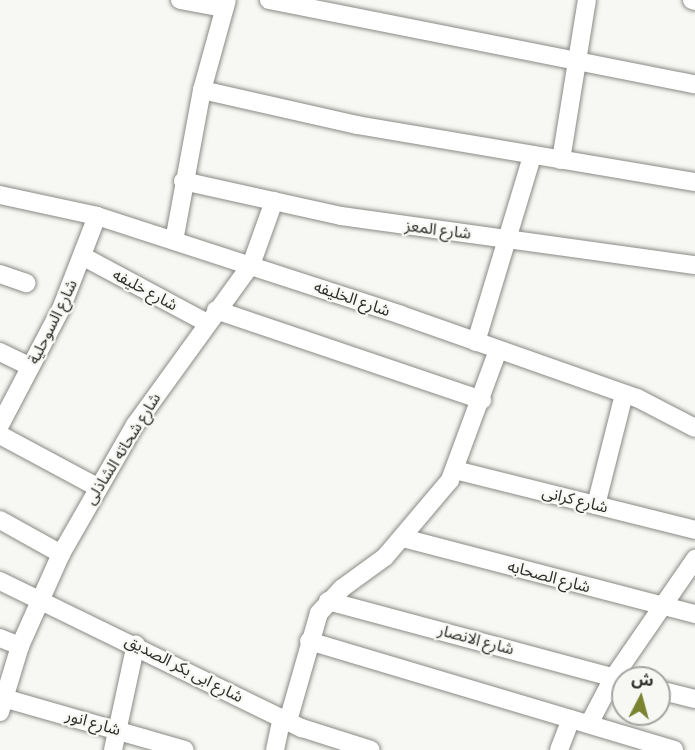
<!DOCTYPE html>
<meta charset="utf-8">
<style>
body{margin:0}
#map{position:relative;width:695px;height:750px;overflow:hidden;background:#f7f8f4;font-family:Signika,"Noto Sans Arabic",sans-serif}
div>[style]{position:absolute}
.roads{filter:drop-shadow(0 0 2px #898a85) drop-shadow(0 0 2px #898a85)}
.street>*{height:18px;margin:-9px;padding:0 9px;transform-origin:9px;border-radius:9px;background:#fff}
span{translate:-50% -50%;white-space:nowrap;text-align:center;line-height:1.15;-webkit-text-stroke:4.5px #f7f8f4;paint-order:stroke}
.street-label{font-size:16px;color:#2b2b29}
.north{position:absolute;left:611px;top:666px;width:60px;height:60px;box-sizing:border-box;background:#f7f8f4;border:2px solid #a5a6a3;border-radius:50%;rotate:6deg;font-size:16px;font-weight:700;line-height:24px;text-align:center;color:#2b2b29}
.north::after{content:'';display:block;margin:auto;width:21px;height:27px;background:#798330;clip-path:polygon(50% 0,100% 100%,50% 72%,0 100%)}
</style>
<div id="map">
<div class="roads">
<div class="street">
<div style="left:180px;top:0;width:45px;rotate:10.3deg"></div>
<div style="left:269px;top:0;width:434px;rotate:11.2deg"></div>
<div style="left:692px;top:0;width:3px;rotate:18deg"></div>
<div style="left:202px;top:90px;width:159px;rotate:12.7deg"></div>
<div style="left:357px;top:125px;width:343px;rotate:9.6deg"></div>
<div style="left:561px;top:160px;width:162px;rotate:-80.8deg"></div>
<div style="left:183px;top:181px;width:162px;rotate:12.5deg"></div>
<div style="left:341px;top:216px;width:357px;rotate:7.9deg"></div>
<div style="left:0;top:195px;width:99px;rotate:12.2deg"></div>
<div style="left:97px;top:216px;width:320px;rotate:18deg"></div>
<div style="left:401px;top:315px;width:250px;rotate:19.4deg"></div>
<div style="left:637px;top:398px;width:65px;rotate:27.3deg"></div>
<div style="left:174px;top:241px;width:154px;rotate:-79.5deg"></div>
<div style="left:202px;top:90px;width:93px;rotate:-74.5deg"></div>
<div style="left:84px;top:257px;width:140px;rotate:28.2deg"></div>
<div style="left:0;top:274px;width:28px;rotate:19deg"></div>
<div style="left:216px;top:310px;width:281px;rotate:18.7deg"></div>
<div style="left:476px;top:342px;width:194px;rotate:-73.2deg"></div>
<div style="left:0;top:352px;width:34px;rotate:26deg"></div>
<div style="left:0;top:425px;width:131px;rotate:-62.3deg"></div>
<div style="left:61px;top:309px;width:100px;rotate:-68.8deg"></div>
<div style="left:0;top:435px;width:110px;rotate:28.2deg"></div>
<div style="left:455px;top:470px;width:247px;rotate:14deg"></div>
<div style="left:596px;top:505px;width:114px;rotate:-75.8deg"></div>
<div style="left:0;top:520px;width:70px;rotate:29.1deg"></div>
<div style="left:403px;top:538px;width:302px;rotate:14.6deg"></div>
<div style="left:0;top:581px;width:336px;rotate:26deg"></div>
<div style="left:302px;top:728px;width:72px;rotate:17.7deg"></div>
<div style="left:328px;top:601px;width:305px;rotate:15deg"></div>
<div style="left:0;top:638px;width:22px;rotate:22deg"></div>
<div style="left:309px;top:641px;width:381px;rotate:16.6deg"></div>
<div style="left:659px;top:690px;width:37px;rotate:14deg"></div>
<div style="left:0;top:697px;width:192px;rotate:16deg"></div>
<div style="left:0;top:712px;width:69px;rotate:-73.1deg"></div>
<div style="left:20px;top:646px;width:101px;rotate:-66deg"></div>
<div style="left:61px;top:554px;width:149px;rotate:-60.2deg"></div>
<div style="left:135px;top:425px;width:198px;rotate:-54.1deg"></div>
<div style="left:251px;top:265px;width:68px;rotate:-70.2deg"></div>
<div style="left:288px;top:721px;width:112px;rotate:-74deg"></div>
<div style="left:319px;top:613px;width:33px;rotate:-47deg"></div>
<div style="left:341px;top:589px;width:54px;rotate:-36deg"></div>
<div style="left:385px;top:557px;width:101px;rotate:-49.8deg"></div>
<div style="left:450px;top:480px;width:139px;rotate:-69.7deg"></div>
<div style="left:589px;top:724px;width:52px;rotate:-62.4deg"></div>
<div style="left:613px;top:678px;width:145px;rotate:-55.4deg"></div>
<div style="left:113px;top:750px;width:108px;rotate:-77.8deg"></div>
<div style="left:275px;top:750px;width:33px;rotate:-78deg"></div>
<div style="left:559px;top:750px;width:33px;rotate:-69deg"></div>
</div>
</div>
<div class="street-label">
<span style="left:438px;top:230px;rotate:7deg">شارع المعز</span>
<span style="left:145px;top:290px;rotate:28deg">شارع خليفه</span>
<span style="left:352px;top:299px;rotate:19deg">شارع الخليفه</span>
<span style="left:53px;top:322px;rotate:-64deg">شارع السوحلية</span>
<span style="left:123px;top:449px;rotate:-58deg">شارع شحاته الشاذلى</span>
<span style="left:575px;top:500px;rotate:14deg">شارع كرانى</span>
<span style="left:549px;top:577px;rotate:15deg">شارع الصحابه</span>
<span style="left:476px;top:640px;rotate:15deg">شارع الانصار</span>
<span style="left:184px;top:669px;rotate:27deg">شارع ابى بكر الصديق</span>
<span style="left:93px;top:723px;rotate:16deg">شارع انور</span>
</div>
<div class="north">ش</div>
</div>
